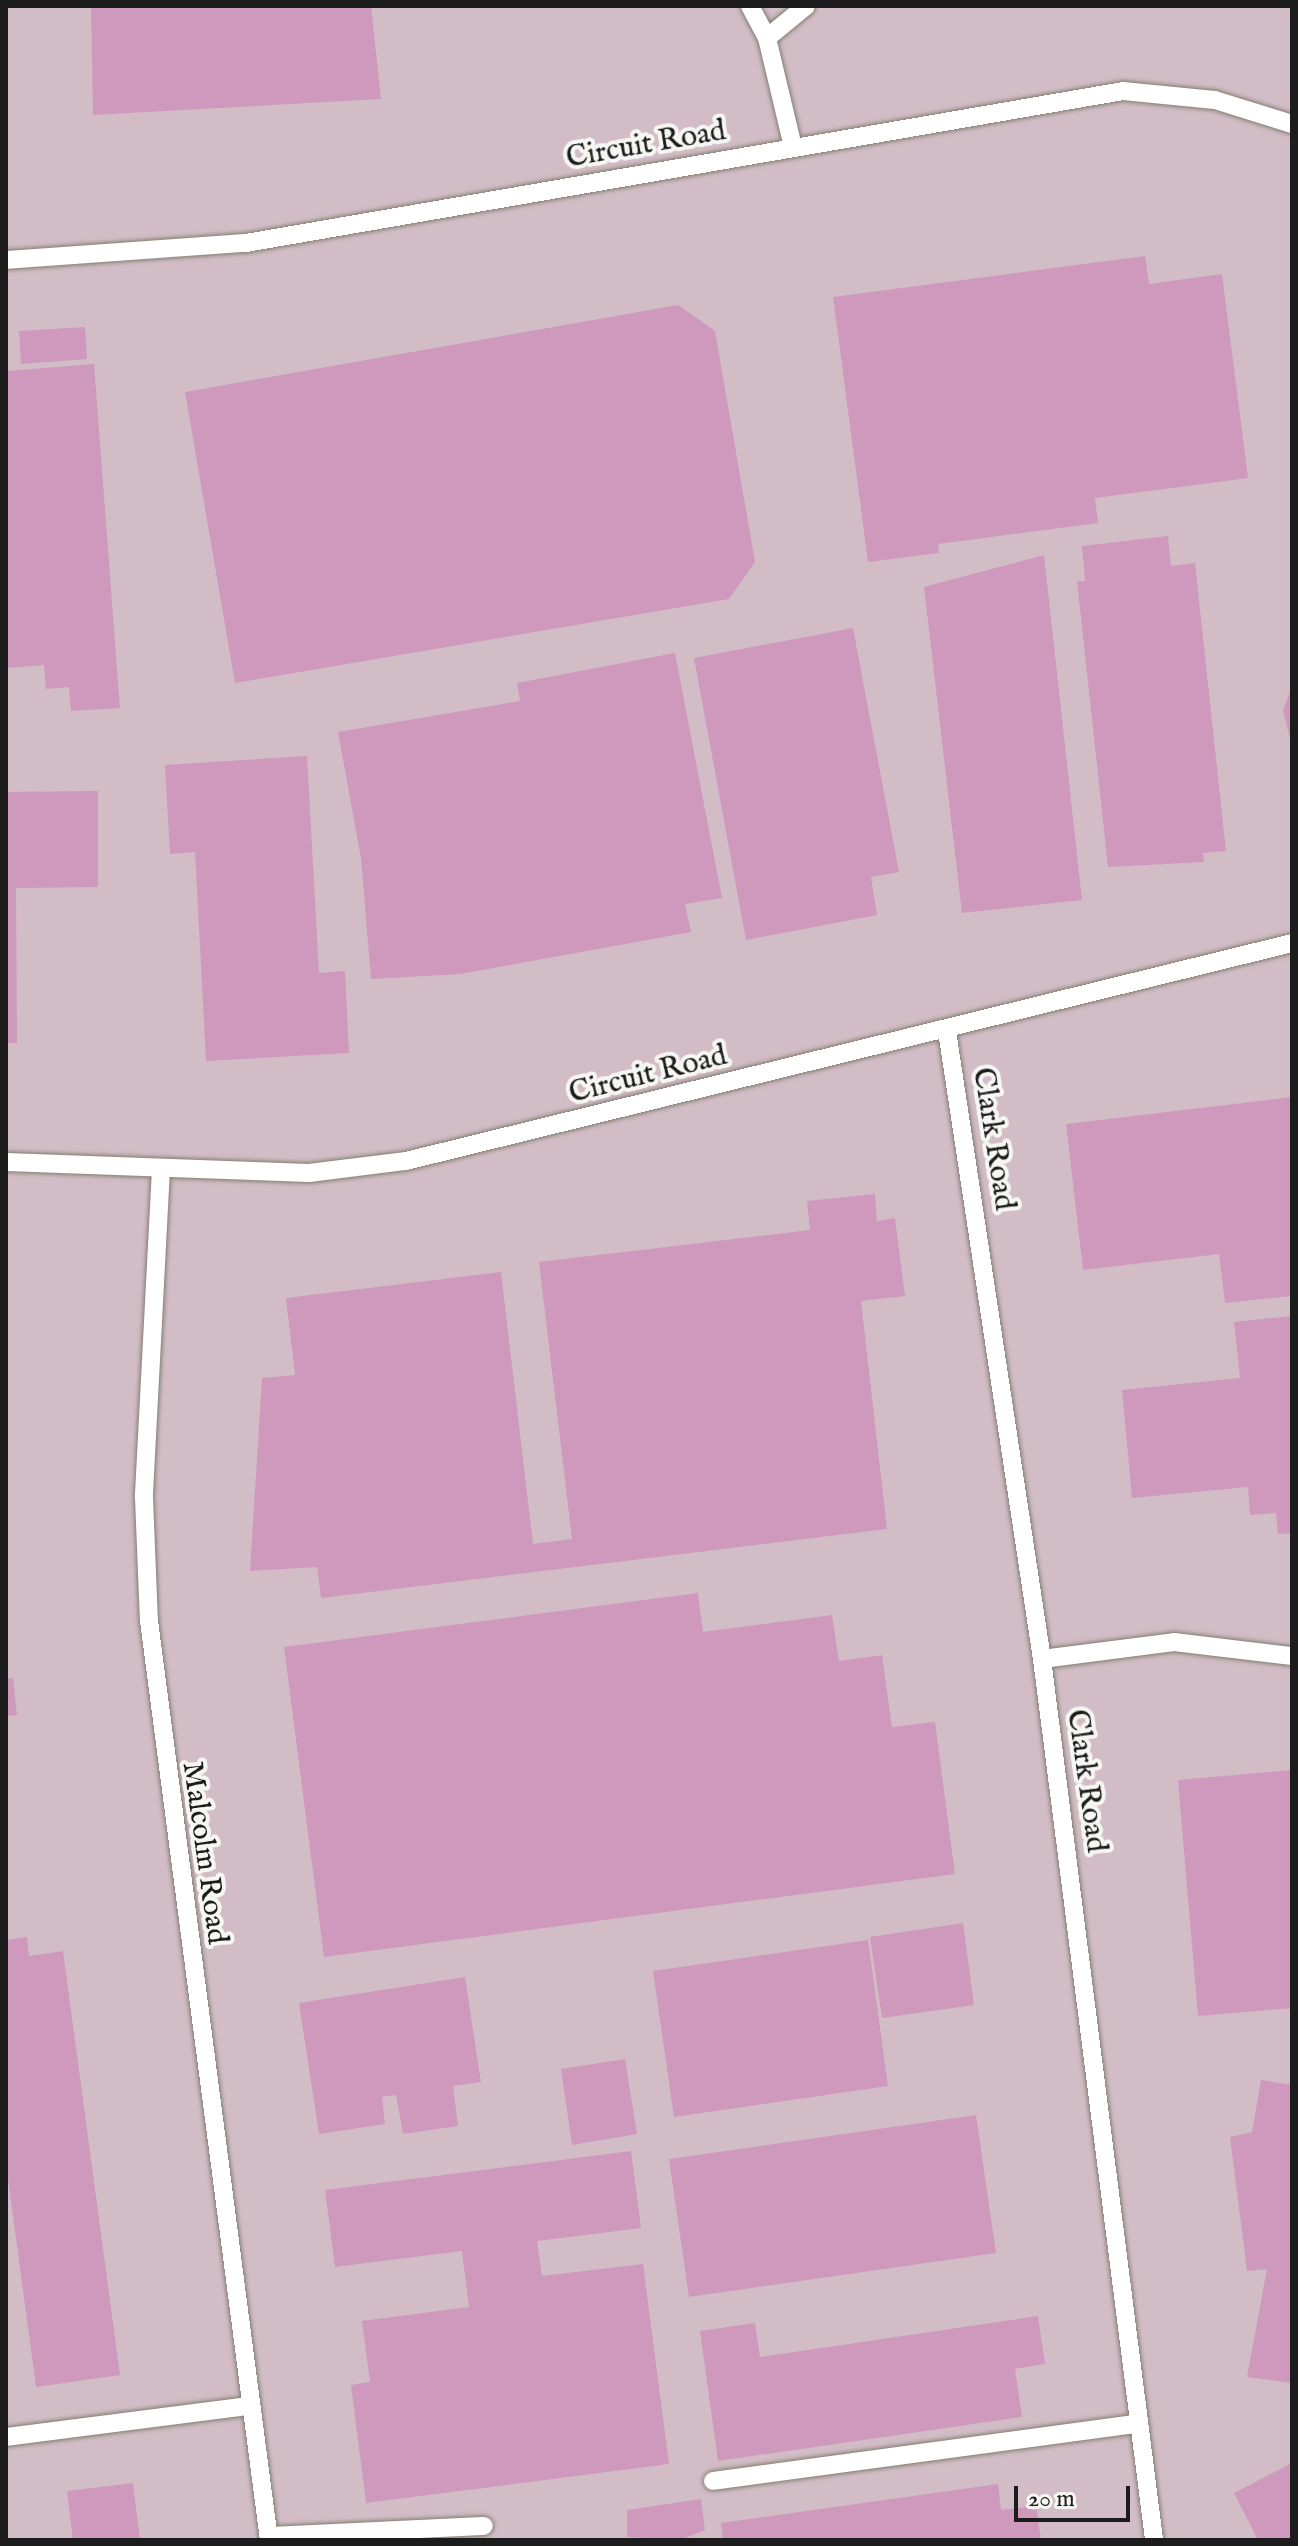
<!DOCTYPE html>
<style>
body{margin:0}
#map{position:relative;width:1298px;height:2546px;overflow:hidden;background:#eae1c1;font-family:"IM FELL English",serif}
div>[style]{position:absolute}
.industrial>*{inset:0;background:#d2bdc7}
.building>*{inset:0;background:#ce99bc}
.roads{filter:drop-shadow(0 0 2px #837e6e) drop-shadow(0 0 2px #837e6e)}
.lane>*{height:18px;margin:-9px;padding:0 9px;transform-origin:9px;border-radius:9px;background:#fff}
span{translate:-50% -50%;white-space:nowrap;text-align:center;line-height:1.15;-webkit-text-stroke:8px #f6f6f2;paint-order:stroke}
.street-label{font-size:30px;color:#1c1c1c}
.frame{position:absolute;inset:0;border:8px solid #1c1c1c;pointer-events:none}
.scale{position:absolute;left:1014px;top:2486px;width:116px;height:36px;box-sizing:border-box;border:4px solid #1c1c1c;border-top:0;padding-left:10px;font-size:24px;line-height:28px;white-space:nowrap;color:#1c1c1c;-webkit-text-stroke:6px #f6f6f2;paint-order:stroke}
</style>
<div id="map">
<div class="industrial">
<div style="clip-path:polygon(6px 6px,1292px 6px,1292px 2540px,6px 2540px)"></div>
</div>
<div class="building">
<div style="clip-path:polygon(91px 6px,371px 6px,381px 99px,93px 115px)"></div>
<div style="clip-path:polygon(1145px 256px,1149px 284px,1222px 274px,1248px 478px,1095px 498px,1098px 523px,938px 544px,939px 553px,868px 562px,833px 297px)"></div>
<div style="clip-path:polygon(678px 305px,715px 331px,755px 562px,729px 599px,235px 683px,185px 392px)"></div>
<div style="clip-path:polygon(85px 327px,87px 359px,21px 364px,19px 331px)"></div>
<div style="clip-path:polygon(94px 364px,120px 708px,71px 711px,69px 687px,46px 689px,44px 665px,6px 668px,6px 371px)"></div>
<div style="clip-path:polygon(1168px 536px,1171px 566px,1195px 563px,1226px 851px,1203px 853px,1204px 862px,1108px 867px,1077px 581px,1085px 581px,1082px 546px)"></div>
<div style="clip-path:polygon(1044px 555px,1082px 900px,962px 913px,924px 587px)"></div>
<div style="clip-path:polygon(853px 628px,899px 872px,871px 877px,877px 915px,746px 940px,694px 658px)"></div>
<div style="clip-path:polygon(675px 653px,722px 898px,685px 904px,691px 932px,460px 974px,371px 979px,361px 858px,338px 732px,520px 701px,517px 683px)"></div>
<div style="clip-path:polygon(1292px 687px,1292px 742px,1291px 742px,1283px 710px)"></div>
<div style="clip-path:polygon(307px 756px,319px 973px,345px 971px,349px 1053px,206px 1061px,195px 852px,170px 854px,165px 765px)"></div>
<div style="clip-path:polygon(98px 791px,98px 887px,16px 888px,17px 1043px,6px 1043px,6px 792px)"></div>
<div style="clip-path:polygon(1292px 1097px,1292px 1296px,1225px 1303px,1219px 1254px,1083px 1270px,1066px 1124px)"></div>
<div style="clip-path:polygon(875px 1194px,877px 1221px,895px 1218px,905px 1296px,861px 1301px,887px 1529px,321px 1598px,317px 1567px,250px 1571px,262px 1378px,295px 1375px,286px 1298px,501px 1272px,533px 1544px,572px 1539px,539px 1262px,810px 1230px,807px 1201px)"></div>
<div style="clip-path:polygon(1292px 1316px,1292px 1533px,1278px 1534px,1276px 1513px,1250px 1515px,1248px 1487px,1132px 1498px,1122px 1390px,1240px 1378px,1234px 1322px)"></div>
<div style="clip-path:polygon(698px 1593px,703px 1632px,832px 1615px,839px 1661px,882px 1655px,892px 1727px,935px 1722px,955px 1874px,324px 1957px,284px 1647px)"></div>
<div style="clip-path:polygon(13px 1678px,17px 1715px,6px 1716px,6px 1679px)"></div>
<div style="clip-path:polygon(1292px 1770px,1292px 2008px,1198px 2016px,1178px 1780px)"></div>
<div style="clip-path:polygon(963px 1923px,974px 2005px,882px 2018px,870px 1937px)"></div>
<div style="clip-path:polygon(27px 1937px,29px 1956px,63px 1951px,120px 2375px,36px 2387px,6px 2164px,6px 1940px)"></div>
<div style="clip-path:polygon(868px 1940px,888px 2086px,674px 2117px,653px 1971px)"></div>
<div style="clip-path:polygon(465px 1977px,481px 2082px,453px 2086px,458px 2126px,403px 2134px,396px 2095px,382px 2097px,385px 2124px,319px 2134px,299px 2003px)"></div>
<div style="clip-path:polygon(625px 2059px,637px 2134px,572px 2145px,561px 2069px)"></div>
<div style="clip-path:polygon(1261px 2080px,1292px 2085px,1292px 2383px,1247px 2377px,1267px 2269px,1247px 2271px,1230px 2137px,1252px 2132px)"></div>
<div style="clip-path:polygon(976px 2115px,996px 2253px,689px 2297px,669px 2159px)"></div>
<div style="clip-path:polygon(631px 2151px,641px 2228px,537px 2241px,542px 2276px,643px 2264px,669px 2464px,366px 2503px,351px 2385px,370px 2382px,362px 2321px,469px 2307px,462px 2251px,335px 2267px,325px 2190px)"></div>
<div style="clip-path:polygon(1038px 2316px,1045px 2364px,1015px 2369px,1022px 2417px,718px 2461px,700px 2331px,755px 2323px,760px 2357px)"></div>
<div style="clip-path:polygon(1292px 2463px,1292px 2540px,1258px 2540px,1234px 2493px)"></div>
<div style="clip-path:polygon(133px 2483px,140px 2540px,73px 2540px,67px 2491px)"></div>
<div style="clip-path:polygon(998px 2484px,1001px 2510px,1036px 2506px,1041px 2540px,723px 2540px,721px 2523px)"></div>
<div style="clip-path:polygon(701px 2499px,705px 2530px,680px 2540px,627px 2537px,627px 2510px)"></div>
</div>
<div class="roads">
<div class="lane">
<div style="left:750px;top:6px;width:36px;rotate:62deg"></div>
<div style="left:767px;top:38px;width:112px;rotate:76.6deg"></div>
<div style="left:767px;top:38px;width:50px;rotate:-39.4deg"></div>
<div style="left:6px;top:260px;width:241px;rotate:-4.1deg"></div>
<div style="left:246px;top:243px;width:890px;rotate:-9.83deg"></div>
<div style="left:1123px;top:91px;width:92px;rotate:5.6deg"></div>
<div style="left:1215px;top:100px;width:81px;rotate:17.3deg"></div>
<div style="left:947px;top:1031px;width:635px;rotate:81.4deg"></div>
<div style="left:1042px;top:1659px;width:888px;rotate:82.75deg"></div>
<div style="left:6px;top:1162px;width:303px;rotate:2.1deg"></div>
<div style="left:309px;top:1173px;width:98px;rotate:-7.1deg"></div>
<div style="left:406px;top:1161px;width:912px;rotate:-13.82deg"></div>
<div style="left:161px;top:1169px;width:329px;rotate:93deg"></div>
<div style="left:144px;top:1498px;width:123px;rotate:87.7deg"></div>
<div style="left:149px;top:1621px;width:927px;rotate:82.56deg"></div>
<div style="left:1042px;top:1659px;width:133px;rotate:-7.3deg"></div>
<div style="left:1174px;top:1642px;width:119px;rotate:6.8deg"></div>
<div style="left:6px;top:2437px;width:244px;rotate:-7.3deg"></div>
<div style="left:713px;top:2481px;width:426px;rotate:-7.7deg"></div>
<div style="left:269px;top:2536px;width:215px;rotate:-2.7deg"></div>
</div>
</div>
<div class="street-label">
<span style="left:646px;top:145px;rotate:-10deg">Circuit Road</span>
<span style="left:648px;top:1075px;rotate:-14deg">Circuit Road</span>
<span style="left:993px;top:1139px;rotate:81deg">Clark Road</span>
<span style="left:1086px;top:1781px;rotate:82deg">Clark Road</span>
<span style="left:204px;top:1853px;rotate:82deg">Malcolm Road</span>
</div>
<div class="frame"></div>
<div class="scale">20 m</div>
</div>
